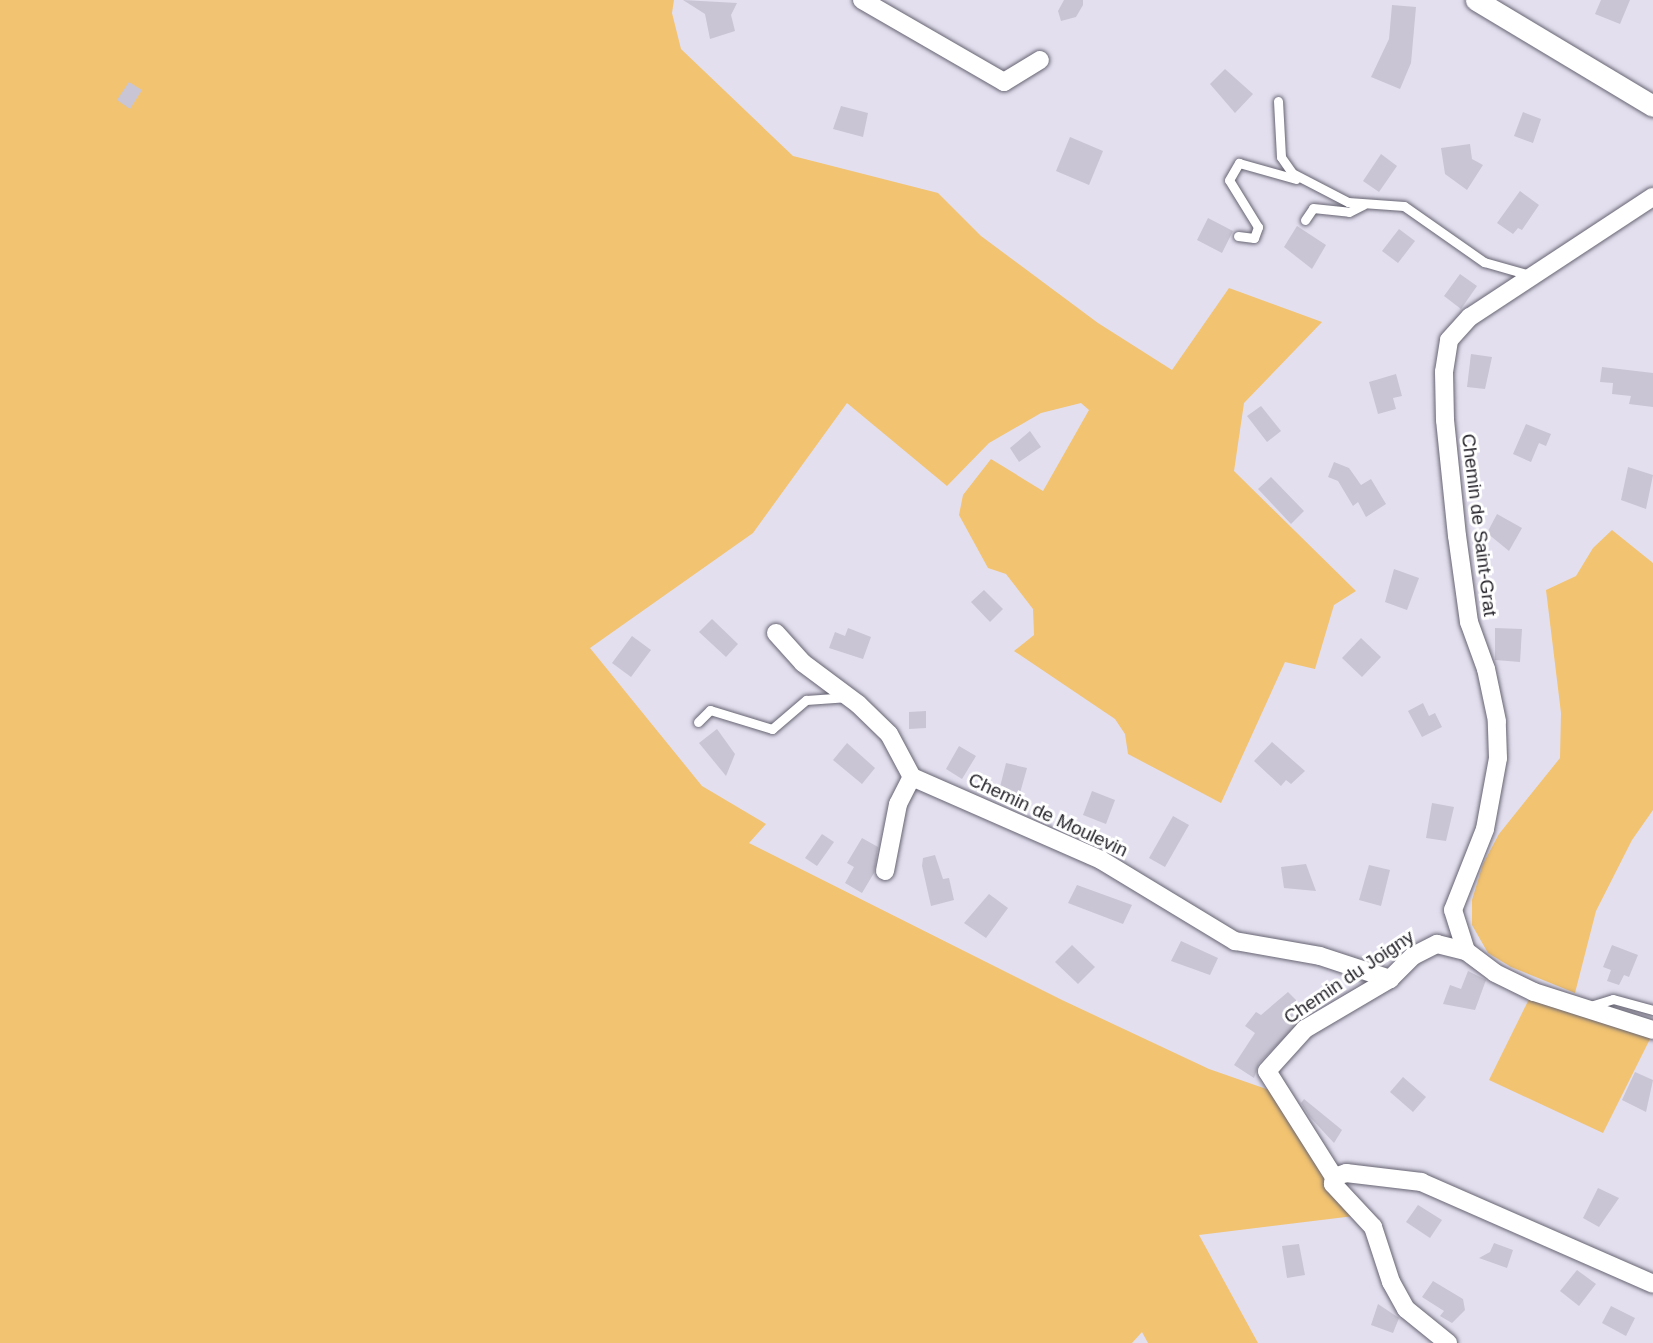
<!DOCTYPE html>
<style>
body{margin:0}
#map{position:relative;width:1653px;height:1343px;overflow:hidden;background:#e3dfef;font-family:Helvetica,sans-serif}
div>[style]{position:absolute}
.green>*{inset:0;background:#f2c370}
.building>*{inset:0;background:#c9c5d4}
.roads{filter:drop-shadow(0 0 2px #676472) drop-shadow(0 0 2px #676472)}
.service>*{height:9px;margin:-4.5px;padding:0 4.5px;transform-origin:4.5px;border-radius:4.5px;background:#fff}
.minor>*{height:18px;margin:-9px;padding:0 9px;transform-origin:9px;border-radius:9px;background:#fff}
.tertiary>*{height:21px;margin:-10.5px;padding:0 10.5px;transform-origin:10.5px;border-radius:10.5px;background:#fff}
span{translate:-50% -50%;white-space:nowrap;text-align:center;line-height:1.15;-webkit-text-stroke:6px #fff;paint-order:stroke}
.street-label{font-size:19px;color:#29272d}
</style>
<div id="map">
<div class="green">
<div style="clip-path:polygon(0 0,674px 0,672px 13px,681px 49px,793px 156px,938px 193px,981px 236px,1098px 323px,1172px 370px,1229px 288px,1322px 322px,1244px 403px,1234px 471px,1356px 591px,1334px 605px,1315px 669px,1285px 662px,1221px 803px,1128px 754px,1125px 734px,1115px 719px,1014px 651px,1034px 635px,1033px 609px,1006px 574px,988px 568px,959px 515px,963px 495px,991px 459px,1043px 491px,1089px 410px,1081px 403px,1041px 413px,989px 443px,947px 486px,847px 403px,753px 533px,590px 648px,702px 786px,766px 824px,749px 843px,1062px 1000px,1209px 1069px,1272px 1091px,1354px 1216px,1199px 1235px,1258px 1343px,1148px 1343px,1142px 1332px,1132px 1343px,0 1343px)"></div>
<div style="clip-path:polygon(1612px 530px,1653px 563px,1653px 810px,1632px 840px,1596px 911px,1575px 993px,1511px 967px,1488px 953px,1472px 925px,1472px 900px,1483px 864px,1499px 834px,1560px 758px,1561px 713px,1546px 590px,1576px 576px,1593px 548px)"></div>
<div style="clip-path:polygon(1531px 995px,1652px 1035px,1603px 1133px,1489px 1080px)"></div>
</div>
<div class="building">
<div style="clip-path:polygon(683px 0,737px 3px,731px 15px,735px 31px,710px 39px,705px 14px)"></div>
<div style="clip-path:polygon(1064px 0,1083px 0,1083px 5px,1076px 17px,1061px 21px,1058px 11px)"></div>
<div style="clip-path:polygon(1601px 0,1630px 0,1620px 24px,1595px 14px)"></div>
<div style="clip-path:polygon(1392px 5px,1416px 7px,1411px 63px,1400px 89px,1371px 77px,1389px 39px)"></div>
<div style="clip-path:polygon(1225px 69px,1253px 94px,1235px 113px,1210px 84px)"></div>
<div style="clip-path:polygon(129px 82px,142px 90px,130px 109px,117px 100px)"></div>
<div style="clip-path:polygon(841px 106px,868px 113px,863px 137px,833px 129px)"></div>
<div style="clip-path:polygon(1523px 112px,1541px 119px,1533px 143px,1514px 136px)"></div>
<div style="clip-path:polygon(1070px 137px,1103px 151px,1089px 185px,1056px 171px)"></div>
<div style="clip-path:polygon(1470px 144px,1472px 159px,1483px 165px,1467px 190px,1445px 174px,1441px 148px)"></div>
<div style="clip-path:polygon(1381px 154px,1397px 166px,1379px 192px,1363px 181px)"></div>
<div style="clip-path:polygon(1520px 191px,1539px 205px,1522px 230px,1518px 228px,1513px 234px,1497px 223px)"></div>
<div style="clip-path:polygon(1208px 218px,1233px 231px,1222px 253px,1197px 240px)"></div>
<div style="clip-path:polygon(1297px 226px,1326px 245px,1312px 269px,1284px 247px)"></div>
<div style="clip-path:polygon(1399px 229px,1415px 241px,1398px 263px,1382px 251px)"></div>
<div style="clip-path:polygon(1460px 274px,1477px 286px,1461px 309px,1444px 296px)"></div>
<div style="clip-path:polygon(1471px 354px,1492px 357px,1485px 389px,1467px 387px)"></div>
<div style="clip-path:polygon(1602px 367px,1653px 373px,1653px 407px,1629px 404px,1631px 396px,1612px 394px,1613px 383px,1600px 382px)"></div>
<div style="clip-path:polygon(1396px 374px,1402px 396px,1393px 398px,1396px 409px,1378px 414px,1369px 382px)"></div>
<div style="clip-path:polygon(1261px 406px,1281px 431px,1267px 442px,1247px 416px)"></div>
<div style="clip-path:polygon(1526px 424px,1551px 434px,1546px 446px,1539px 443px,1531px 462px,1513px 454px)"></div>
<div style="clip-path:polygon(1030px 431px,1041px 447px,1019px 462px,1010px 448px)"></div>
<div style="clip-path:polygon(1334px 462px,1349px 468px,1361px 485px,1371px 479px,1386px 504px,1366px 517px,1358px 502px,1353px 506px,1338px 481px,1328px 477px)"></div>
<div style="clip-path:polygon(1628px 467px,1653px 475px,1646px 509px,1621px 500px)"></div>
<div style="clip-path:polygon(1271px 477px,1304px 511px,1291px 524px,1258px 489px)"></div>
<div style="clip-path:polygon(1497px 514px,1522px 528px,1509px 551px,1487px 533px)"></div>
<div style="clip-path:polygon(1394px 569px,1419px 578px,1407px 610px,1385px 602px)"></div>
<div style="clip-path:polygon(984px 590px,1003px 609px,990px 622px,971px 602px)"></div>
<div style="clip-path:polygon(712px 619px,738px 644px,726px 657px,699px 632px)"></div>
<div style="clip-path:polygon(848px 628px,871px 637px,863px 659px,829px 648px,835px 632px,845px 636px)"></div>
<div style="clip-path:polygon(1495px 628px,1522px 629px,1520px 662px,1495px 660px)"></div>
<div style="clip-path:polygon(632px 636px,651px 650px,631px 677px,612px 663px)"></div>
<div style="clip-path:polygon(1361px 638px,1381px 657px,1362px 677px,1342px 658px)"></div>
<div style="clip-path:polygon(1423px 703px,1429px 716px,1435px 713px,1442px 727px,1422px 737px,1408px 711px)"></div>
<div style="clip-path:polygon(926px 711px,926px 728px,909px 729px,909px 712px)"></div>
<div style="clip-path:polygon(717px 729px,735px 754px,726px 776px,699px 743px)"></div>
<div style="clip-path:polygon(1272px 742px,1305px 771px,1291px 784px,1286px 780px,1281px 786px,1254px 761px)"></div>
<div style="clip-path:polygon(847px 743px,875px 768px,862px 784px,833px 760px)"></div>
<div style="clip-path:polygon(959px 746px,976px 756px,962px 779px,946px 769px)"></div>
<div style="clip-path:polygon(1006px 763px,1027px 768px,1018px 800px,998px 795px)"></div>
<div style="clip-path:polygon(1092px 791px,1115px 800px,1106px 824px,1083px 815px)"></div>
<div style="clip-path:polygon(1432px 803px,1454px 807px,1446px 841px,1426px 838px)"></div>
<div style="clip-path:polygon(1173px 816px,1189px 825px,1165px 867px,1149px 858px)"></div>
<div style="clip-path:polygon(822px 834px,834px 842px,817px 866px,805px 858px)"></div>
<div style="clip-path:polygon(862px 838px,878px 847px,874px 873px,862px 893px,845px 883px,854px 867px,847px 863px)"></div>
<div style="clip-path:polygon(935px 855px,943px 879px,949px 878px,954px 900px,931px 906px,922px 866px,923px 858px)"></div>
<div style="clip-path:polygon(1306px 864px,1316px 891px,1284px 888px,1281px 867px)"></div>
<div style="clip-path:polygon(1369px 865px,1390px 870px,1381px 906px,1359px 900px)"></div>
<div style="clip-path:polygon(1077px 885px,1132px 905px,1123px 924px,1068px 903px)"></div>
<div style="clip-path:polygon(989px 894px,1008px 908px,986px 938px,964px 923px)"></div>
<div style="clip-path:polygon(1181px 941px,1218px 958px,1210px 975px,1171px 961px)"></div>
<div style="clip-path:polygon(1072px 945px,1095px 967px,1078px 984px,1055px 962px)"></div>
<div style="clip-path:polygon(1612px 945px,1638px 955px,1629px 977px,1624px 975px,1619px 985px,1607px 981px,1611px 970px,1603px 967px)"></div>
<div style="clip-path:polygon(1468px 971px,1486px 980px,1475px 1010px,1443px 1004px,1450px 985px,1461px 989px)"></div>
<div style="clip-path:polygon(1288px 992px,1309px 1013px,1259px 1063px,1254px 1078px,1234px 1065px,1255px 1033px,1245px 1026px,1256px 1012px,1261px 1015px)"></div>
<div style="clip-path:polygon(1635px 1072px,1653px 1080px,1646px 1112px,1622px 1100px)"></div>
<div style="clip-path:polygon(1403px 1077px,1426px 1097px,1413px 1112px,1390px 1092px)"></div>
<div style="clip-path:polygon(1304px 1099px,1342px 1130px,1334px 1143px,1309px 1116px,1301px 1103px)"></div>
<div style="clip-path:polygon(1598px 1188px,1619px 1198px,1599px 1227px,1583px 1218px)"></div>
<div style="clip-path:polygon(1418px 1205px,1442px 1220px,1430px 1238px,1406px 1222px)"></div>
<div style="clip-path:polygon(1494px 1243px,1513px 1250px,1507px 1268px,1479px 1258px,1490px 1252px)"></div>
<div style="clip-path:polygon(1299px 1244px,1305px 1275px,1287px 1278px,1282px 1246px)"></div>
<div style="clip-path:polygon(1577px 1270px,1596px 1284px,1579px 1306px,1560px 1291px)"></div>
<div style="clip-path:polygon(1433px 1281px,1463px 1299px,1465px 1310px,1452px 1323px,1440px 1316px,1444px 1311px,1422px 1297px)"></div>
<div style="clip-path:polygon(1378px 1304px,1399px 1318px,1393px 1333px,1371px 1325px)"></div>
<div style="clip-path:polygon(1611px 1306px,1635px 1318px,1626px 1336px,1602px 1323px)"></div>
</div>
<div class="roads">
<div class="service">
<div style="left:1278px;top:101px;width:56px;rotate:86.9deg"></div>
<div style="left:1281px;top:157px;width:19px;rotate:55deg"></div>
<div style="left:1292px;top:173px;width:63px;rotate:27.4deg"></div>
<div style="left:1348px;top:202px;width:56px;rotate:4.1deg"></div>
<div style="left:1404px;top:206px;width:98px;rotate:35deg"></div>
<div style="left:1484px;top:262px;width:48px;rotate:15.8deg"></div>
<div style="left:1305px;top:220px;width:14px;rotate:-56deg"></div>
<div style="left:1313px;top:208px;width:36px;rotate:6deg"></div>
<div style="left:1349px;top:212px;width:16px;rotate:-27deg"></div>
<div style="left:1238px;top:236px;width:16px;rotate:7deg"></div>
<div style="left:1254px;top:238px;width:12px;rotate:-70deg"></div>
<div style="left:1258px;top:227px;width:55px;rotate:-121.7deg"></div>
<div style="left:1229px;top:180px;width:20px;rotate:-60deg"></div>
<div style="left:1239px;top:163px;width:59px;rotate:15.7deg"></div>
<div style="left:698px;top:722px;width:17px;rotate:-45deg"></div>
<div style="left:710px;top:710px;width:65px;rotate:17deg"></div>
<div style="left:772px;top:729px;width:45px;rotate:-40.5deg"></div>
<div style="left:806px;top:700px;width:39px;rotate:-4deg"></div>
<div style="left:1587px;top:1007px;width:27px;rotate:-17deg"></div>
<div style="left:1613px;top:999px;width:41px;rotate:15.4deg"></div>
</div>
<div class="minor">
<div style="left:862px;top:0;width:164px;rotate:30deg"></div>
<div style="left:1004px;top:82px;width:42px;rotate:-31.4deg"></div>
<div style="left:776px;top:633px;width:40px;rotate:48deg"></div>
<div style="left:803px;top:663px;width:69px;rotate:36.7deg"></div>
<div style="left:858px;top:704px;width:43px;rotate:44.1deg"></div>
<div style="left:889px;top:734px;width:49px;rotate:61.9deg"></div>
<div style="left:912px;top:777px;width:206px;rotate:23.7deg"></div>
<div style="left:1101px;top:860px;width:157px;rotate:31.2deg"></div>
<div style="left:1235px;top:941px;width:86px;rotate:10deg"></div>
<div style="left:1320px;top:956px;width:74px;rotate:18.2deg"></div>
<div style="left:885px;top:871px;width:68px;rotate:-79deg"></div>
<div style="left:898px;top:804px;width:30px;rotate:-63deg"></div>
<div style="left:1466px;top:951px;width:43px;rotate:-107.6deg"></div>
<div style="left:1453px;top:910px;width:87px;rotate:-68.4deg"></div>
<div style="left:1485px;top:829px;width:72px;rotate:-79.6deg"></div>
<div style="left:1498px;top:758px;width:37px;rotate:-92deg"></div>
<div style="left:1497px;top:721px;width:53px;rotate:-101.9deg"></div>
<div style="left:1486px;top:669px;width:50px;rotate:-109.9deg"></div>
<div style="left:1469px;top:622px;width:87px;rotate:-97.9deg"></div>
<div style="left:1457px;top:536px;width:117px;rotate:-95.9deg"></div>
<div style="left:1445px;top:420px;width:48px;rotate:-91.2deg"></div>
<div style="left:1444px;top:372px;width:32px;rotate:-81deg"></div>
<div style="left:1449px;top:340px;width:31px;rotate:-48deg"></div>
<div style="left:1470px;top:317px;width:219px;rotate:-33.3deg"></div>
<div style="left:1334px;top:1177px;width:13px;rotate:-18deg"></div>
<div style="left:1346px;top:1173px;width:76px;rotate:6.8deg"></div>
<div style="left:1421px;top:1182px;width:253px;rotate:23.7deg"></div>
<div style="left:1448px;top:1343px;width:54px;rotate:-141deg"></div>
<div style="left:1406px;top:1309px;width:31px;rotate:-119deg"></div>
<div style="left:1391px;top:1282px;width:58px;rotate:-108.1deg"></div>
<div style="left:1373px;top:1227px;width:59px;rotate:-132.9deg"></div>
<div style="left:1333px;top:1184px;width:7px;rotate:-82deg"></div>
<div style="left:1334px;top:1177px;width:125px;rotate:-122.3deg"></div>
<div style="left:1267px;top:1071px;width:57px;rotate:-47.9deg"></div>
<div style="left:1305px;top:1029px;width:99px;rotate:-30.5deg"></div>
<div style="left:1390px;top:979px;width:33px;rotate:-45deg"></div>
<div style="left:1413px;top:956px;width:27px;rotate:-27deg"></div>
<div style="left:1437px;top:944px;width:30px;rotate:14deg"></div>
<div style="left:1466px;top:951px;width:36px;rotate:37deg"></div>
<div style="left:1495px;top:973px;width:43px;rotate:26deg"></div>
<div style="left:1534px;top:992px;width:125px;rotate:17.7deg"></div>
</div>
<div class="tertiary">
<div style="left:1476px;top:0;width:206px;rotate:30.9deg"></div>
</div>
</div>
<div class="street-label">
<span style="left:1479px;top:525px;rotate:83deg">Chemin de Saint-Grat</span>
<span style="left:1048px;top:815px;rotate:25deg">Chemin de Moulevin</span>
<span style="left:1349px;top:977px;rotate:-34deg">Chemin du Joigny</span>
</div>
</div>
